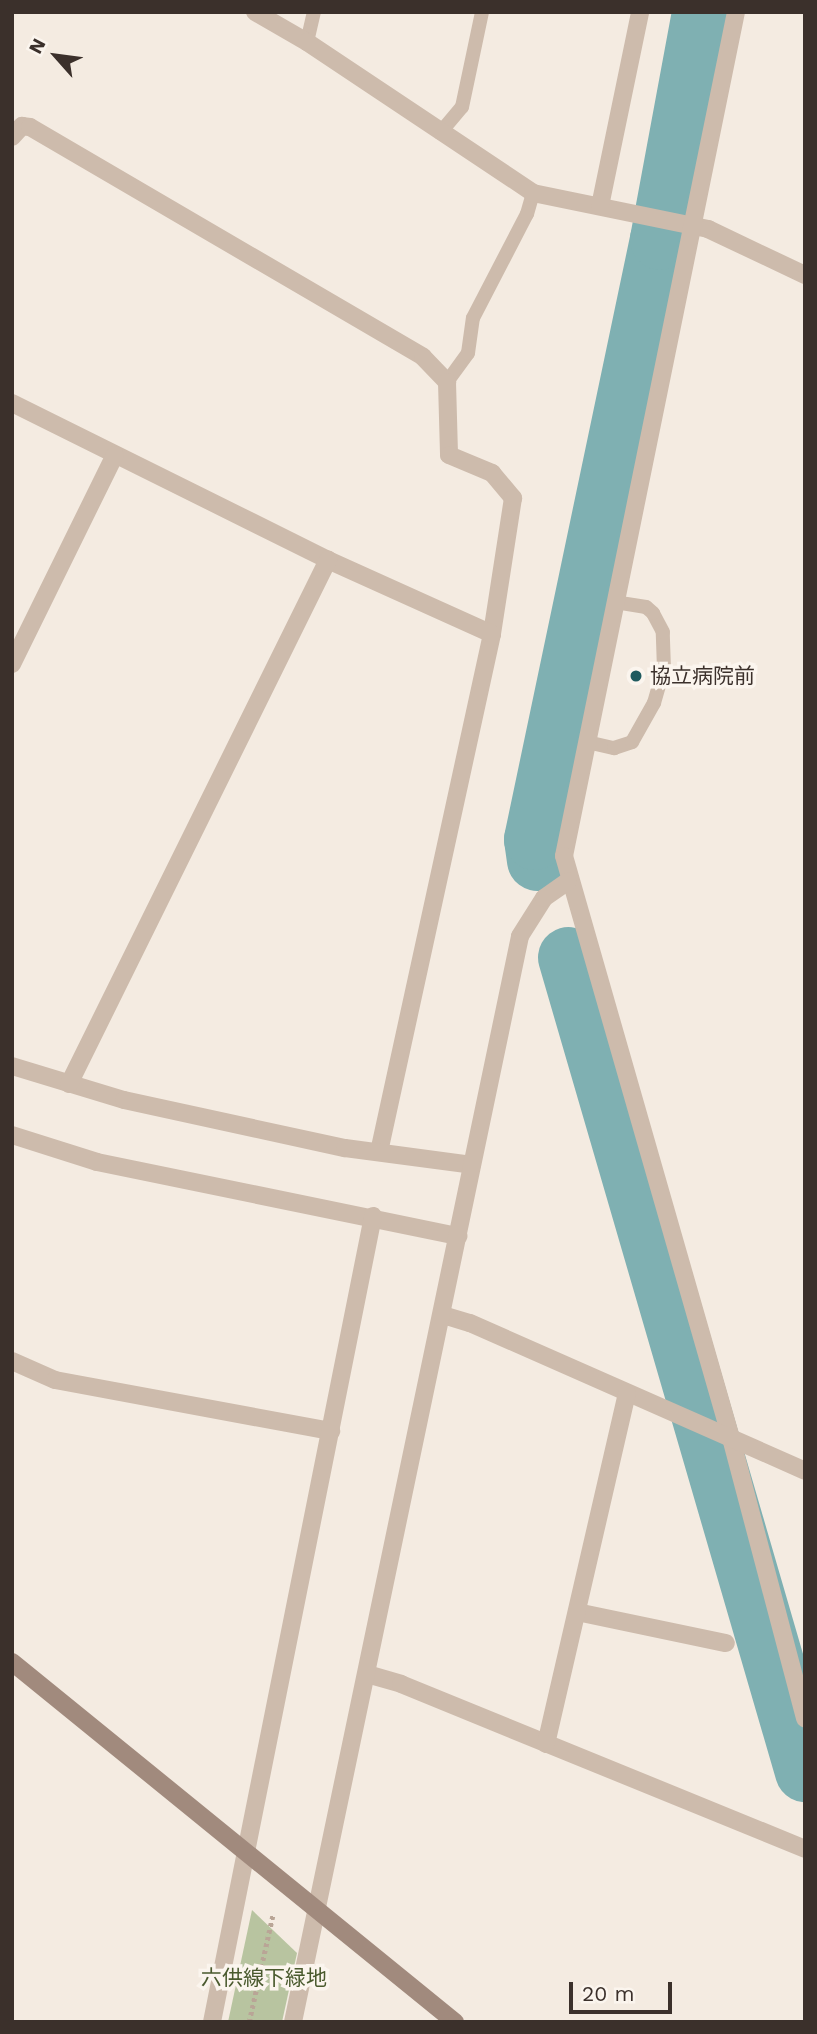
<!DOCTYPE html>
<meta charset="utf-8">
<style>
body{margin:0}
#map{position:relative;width:817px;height:2034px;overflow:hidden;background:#f4ebe1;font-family:"Work Sans","Noto Sans JP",sans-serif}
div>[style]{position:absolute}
.green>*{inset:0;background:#b8c4a0}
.river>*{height:61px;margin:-30.5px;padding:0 30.5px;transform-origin:30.5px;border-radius:30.5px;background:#7fb0b2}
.path>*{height:4.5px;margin-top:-2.25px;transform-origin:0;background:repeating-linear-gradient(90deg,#b9a596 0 3.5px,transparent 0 7px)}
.lane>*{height:14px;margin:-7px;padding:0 7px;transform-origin:7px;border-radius:7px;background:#cdbbac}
.street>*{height:18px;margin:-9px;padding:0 9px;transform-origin:9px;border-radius:9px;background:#cdbbac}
.secondary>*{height:18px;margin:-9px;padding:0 9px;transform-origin:9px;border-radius:9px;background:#a18a7d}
.dots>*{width:19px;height:19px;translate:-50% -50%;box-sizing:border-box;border:4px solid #fbf5ee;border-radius:50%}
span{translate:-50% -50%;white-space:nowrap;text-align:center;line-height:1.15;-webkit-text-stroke:7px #fbf5ee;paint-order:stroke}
.poi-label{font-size:21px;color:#3b302b}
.left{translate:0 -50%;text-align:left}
.park-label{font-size:21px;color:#4a5a2e}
.frame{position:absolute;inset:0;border:14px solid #3b302b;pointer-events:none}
.north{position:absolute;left:21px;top:21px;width:70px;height:70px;-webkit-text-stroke:5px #fbf5ee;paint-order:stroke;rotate:298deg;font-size:19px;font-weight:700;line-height:28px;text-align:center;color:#3b302b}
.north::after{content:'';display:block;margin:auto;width:24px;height:32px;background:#3b302b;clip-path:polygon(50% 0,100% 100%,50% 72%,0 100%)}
.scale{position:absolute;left:569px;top:1982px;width:103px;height:32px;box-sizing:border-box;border:4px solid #3b302b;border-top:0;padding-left:9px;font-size:21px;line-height:24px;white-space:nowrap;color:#3b302b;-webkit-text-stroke:5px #fbf5ee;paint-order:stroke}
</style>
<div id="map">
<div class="green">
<div style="clip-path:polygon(252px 1910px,297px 1953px,282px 2022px,228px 2022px)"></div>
</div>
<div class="river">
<div style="left:537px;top:860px;width:21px;rotate:-98deg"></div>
<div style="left:534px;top:839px;width:613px;rotate:-78.14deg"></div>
<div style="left:660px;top:239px;width:231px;rotate:-79.5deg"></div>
<div style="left:568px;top:957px;width:848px;rotate:73.77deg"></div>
</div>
<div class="path">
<div style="left:249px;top:2022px;width:111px;rotate:-77.5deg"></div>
</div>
<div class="lane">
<div style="left:307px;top:42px;width:31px;rotate:-77deg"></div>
<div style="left:440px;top:133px;width:34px;rotate:-50deg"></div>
<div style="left:462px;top:107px;width:97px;rotate:-78.1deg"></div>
<div style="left:447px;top:382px;width:36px;rotate:-54deg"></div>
<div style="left:468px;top:353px;width:35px;rotate:-82deg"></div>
<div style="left:473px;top:318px;width:117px;rotate:-62.6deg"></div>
<div style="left:527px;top:214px;width:22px;rotate:-74deg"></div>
<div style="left:587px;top:742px;width:28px;rotate:13deg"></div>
<div style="left:614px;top:748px;width:19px;rotate:-18deg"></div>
<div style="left:632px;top:742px;width:45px;rotate:-60.6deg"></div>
<div style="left:654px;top:703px;width:35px;rotate:-74deg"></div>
<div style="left:664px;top:669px;width:37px;rotate:-92deg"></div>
<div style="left:663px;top:632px;width:21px;rotate:-118deg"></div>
<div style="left:653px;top:613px;width:9px;rotate:-139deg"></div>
<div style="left:646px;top:607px;width:31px;rotate:-171deg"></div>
</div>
<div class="street">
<div style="left:255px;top:12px;width:60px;rotate:30deg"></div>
<div style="left:307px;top:42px;width:272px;rotate:33.7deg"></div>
<div style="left:533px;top:193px;width:179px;rotate:11.6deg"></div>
<div style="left:708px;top:229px;width:107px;rotate:25.4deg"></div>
<div style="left:736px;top:12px;width:861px;rotate:101.52deg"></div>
<div style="left:564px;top:856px;width:605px;rotate:73.99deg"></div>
<div style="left:731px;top:1438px;width:290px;rotate:75.2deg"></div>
<div style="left:12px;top:137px;width:15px;rotate:-48deg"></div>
<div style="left:22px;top:126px;width:8px;rotate:7deg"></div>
<div style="left:30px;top:127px;width:455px;rotate:30.3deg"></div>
<div style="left:423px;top:357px;width:35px;rotate:46deg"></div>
<div style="left:447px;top:382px;width:73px;rotate:88.4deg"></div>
<div style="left:449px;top:455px;width:47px;rotate:22.7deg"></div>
<div style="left:492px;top:473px;width:33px;rotate:50deg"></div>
<div style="left:513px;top:498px;width:138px;rotate:98.8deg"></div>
<div style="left:492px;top:634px;width:530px;rotate:102.31deg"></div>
<div style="left:600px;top:206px;width:198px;rotate:-78.3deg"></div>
<div style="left:12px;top:403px;width:353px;rotate:26.4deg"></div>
<div style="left:328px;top:560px;width:180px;rotate:24.3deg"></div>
<div style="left:12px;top:664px;width:233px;rotate:-63.8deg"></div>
<div style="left:12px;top:1066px;width:117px;rotate:16.9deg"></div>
<div style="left:124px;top:1100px;width:226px;rotate:12.3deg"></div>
<div style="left:345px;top:1148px;width:128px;rotate:7.6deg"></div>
<div style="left:69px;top:1084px;width:585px;rotate:-63.7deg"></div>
<div style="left:12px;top:1135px;width:89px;rotate:17.6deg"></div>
<div style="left:97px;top:1162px;width:369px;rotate:11.6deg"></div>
<div style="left:443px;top:1315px;width:28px;rotate:17deg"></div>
<div style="left:470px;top:1323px;width:366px;rotate:23.8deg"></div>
<div style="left:12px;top:1361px;width:47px;rotate:23.8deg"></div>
<div style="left:55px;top:1380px;width:281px;rotate:10.5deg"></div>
<div style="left:577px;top:1612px;width:152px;rotate:11.8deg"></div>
<div style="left:367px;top:1674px;width:35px;rotate:16deg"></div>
<div style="left:401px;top:1684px;width:436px;rotate:22.2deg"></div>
<div style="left:546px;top:1744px;width:360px;rotate:-77deg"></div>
<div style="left:212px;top:2022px;width:822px;rotate:-78.7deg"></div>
<div style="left:293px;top:2022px;width:1109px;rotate:-78.19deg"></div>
<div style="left:520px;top:936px;width:45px;rotate:-57.7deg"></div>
<div style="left:544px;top:898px;width:29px;rotate:-35deg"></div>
</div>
<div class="secondary">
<div style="left:12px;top:1662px;width:571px;rotate:39.1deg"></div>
</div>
<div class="dots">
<div style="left:636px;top:676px;background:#1f5a5e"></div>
</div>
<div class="poi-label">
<span class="left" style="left:650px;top:676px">協立病院前</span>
</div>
<div class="park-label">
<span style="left:264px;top:1978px">六供線下緑地</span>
</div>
<div class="frame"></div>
<div class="north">N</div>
<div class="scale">20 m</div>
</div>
